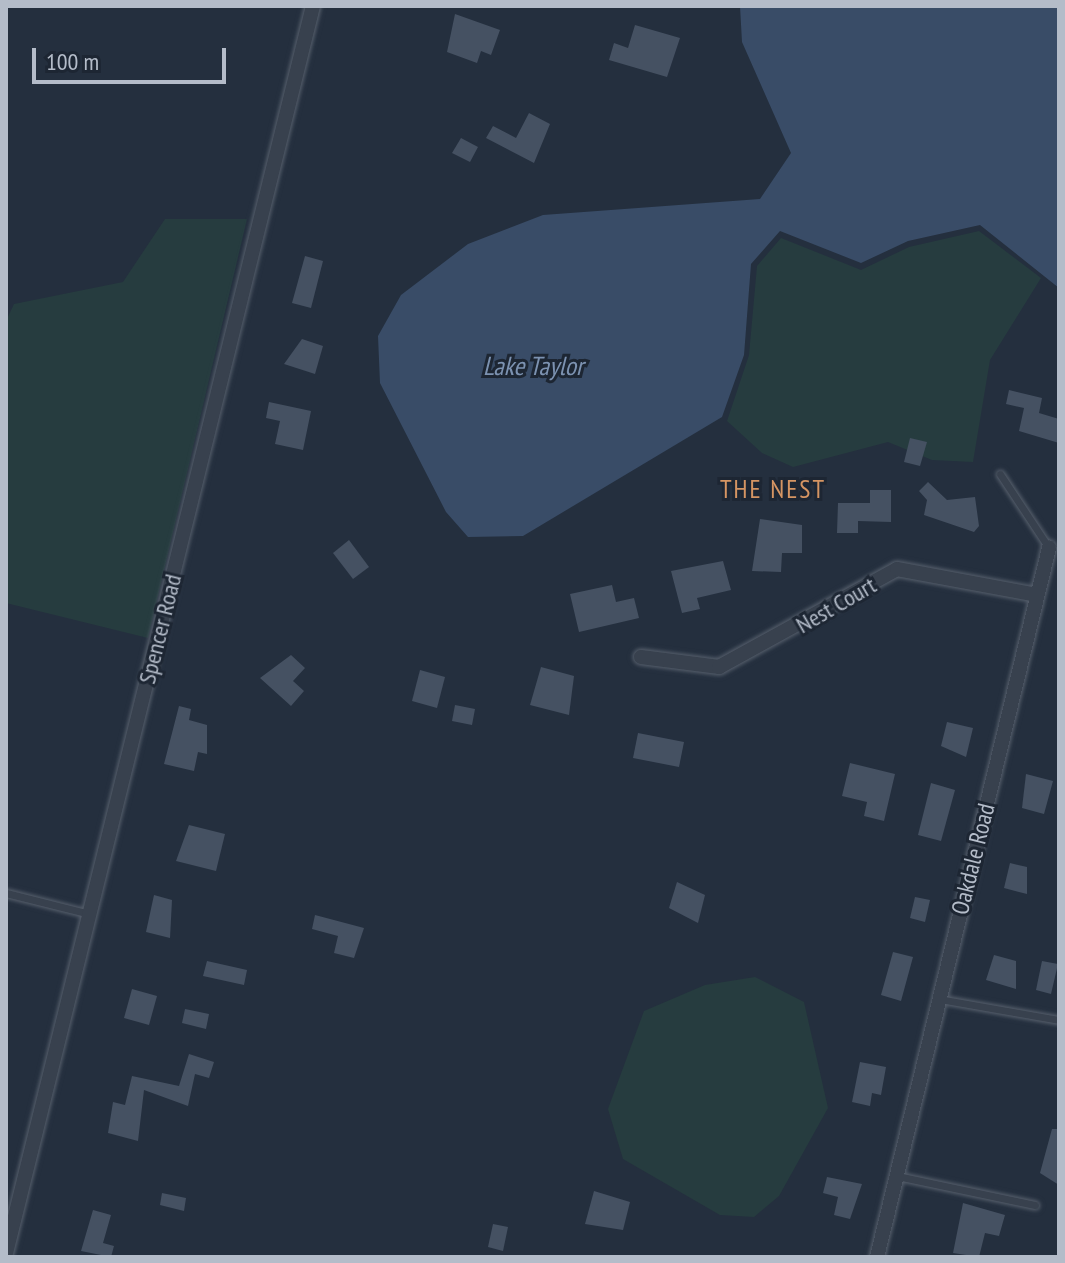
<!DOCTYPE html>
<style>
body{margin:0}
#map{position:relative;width:1065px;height:1263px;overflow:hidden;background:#242f3e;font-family:"PT Sans Narrow",sans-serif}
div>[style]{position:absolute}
.green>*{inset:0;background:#263c3f}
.water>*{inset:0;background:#394c67}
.building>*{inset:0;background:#455162}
.roads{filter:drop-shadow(0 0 2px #565f6c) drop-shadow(0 0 2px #565f6c)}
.service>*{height:7px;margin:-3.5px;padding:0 3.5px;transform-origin:3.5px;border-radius:3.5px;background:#38414e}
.minor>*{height:14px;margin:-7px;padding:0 7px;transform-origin:7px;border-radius:7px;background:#38414e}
span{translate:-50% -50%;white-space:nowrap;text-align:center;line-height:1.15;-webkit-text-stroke:6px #1d2633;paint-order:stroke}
.street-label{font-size:24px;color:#b4bcc9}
.water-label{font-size:26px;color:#7c92b1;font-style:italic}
.neighbourhood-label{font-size:26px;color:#d59563;letter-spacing:2px}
.frame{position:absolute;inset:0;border:8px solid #b4bcc9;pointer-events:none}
.scale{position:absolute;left:32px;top:48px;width:194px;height:36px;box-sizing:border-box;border:4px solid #b4bcc9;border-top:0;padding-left:10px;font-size:24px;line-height:28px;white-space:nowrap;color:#b4bcc9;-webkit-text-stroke:6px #1d2633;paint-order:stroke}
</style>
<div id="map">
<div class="green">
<div style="clip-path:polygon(165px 219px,247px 219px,148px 638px,6px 603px,6px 321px,14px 304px,123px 282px)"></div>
<div style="clip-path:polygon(979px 231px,1041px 278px,990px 360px,973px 462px,932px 460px,888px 442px,793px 467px,762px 453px,727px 421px,749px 355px,757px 266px,781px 238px,861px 270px,909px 247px)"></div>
<div style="clip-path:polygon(755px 977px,804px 1002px,828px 1108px,779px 1196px,754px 1217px,720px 1215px,623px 1159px,608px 1109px,644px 1011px,705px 985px)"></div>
</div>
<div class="water">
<div style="clip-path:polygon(740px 6px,1059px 6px,1059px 288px,980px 225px,908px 241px,861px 263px,780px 231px,751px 264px,744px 355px,722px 417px,523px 536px,468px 537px,446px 512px,380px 383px,378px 336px,401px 295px,468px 244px,543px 215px,760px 199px,791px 153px,742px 42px)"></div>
</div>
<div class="building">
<div style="clip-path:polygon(455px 14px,500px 30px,491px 55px,481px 51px,477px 63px,447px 52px)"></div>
<div style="clip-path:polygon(635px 25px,680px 38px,667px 77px,609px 60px,614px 43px,628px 48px)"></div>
<div style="clip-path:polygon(529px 113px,550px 124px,534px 163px,486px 138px,493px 126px,516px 138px)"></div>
<div style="clip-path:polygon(461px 138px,478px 147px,470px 162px,452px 153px)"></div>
<div style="clip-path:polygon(305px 256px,323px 261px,311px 308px,292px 303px)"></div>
<div style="clip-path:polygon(302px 339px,323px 346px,315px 374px,284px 364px)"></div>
<div style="clip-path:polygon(1009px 390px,1042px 398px,1039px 413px,1059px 419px,1059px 443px,1019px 431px,1024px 408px,1006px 404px)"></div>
<div style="clip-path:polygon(269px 402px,311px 411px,303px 450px,275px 444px,280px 421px,266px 418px)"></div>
<div style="clip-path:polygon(910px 438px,927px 442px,920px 466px,904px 462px)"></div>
<div style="clip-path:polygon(928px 482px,947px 500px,975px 497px,979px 526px,974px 532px,924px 515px,927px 500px,919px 491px)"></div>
<div style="clip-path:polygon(870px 490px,891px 490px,891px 522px,858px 521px,858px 533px,837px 533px,838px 503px,870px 503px)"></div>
<div style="clip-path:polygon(760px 519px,802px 525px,802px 553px,782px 553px,781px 572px,752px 571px)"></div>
<div style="clip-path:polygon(349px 540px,369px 567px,353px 579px,333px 553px)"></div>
<div style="clip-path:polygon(723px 561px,731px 590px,697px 598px,700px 609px,682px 613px,671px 571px)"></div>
<div style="clip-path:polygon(612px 585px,616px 602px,634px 598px,639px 618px,579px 632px,570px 594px)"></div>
<div style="clip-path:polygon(291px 655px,305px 668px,293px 681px,304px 691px,291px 706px,260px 678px)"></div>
<div style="clip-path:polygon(541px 667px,574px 676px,569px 715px,530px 705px)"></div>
<div style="clip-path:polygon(420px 670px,445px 677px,437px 708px,412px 701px)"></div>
<div style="clip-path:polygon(455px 705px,475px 709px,472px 725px,452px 721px)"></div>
<div style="clip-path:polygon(179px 706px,191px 709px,189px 720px,207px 725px,207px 754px,198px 752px,194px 771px,164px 764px)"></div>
<div style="clip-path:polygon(947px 722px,973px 728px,966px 757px,941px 746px)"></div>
<div style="clip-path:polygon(638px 733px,684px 742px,679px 767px,633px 758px)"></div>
<div style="clip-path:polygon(850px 763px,895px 774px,884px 821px,864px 816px,867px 802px,842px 796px)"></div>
<div style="clip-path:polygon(1026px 774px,1053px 781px,1044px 814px,1022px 808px)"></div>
<div style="clip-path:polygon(931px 783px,955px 790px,941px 841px,918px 835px)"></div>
<div style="clip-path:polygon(189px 825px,225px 834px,216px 871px,176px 861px)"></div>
<div style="clip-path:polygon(1010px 863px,1027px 867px,1027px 894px,1004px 888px)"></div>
<div style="clip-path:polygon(677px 882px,705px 895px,698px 923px,669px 908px)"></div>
<div style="clip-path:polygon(154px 895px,172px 900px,170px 938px,146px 932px)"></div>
<div style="clip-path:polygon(915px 897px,930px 900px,925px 922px,910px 918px)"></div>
<div style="clip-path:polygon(315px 915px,364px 928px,354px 958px,334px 953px,338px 936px,312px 929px)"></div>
<div style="clip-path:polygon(893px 952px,913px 957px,901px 1001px,881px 995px)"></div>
<div style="clip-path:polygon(994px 955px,1016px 961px,1016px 989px,986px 980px)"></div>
<div style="clip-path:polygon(207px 961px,247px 970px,244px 985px,203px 976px)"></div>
<div style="clip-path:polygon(1042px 961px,1058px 964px,1051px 994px,1036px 990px)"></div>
<div style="clip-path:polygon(132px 989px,157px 996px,149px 1025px,124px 1018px)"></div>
<div style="clip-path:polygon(185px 1009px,209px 1014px,206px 1029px,182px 1023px)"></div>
<div style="clip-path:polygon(189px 1054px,214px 1062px,209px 1078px,195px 1074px,188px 1106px,144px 1090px,138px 1141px,108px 1133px,113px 1102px,125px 1105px,132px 1076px,179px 1086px)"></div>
<div style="clip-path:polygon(860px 1062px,886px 1067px,881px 1095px,872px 1093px,870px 1106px,852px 1102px)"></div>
<div style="clip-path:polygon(1052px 1129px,1059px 1129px,1059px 1185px,1040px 1173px)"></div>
<div style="clip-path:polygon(827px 1177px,862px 1184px,850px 1219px,834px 1215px,838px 1197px,823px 1193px)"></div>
<div style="clip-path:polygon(594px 1191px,630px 1202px,623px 1230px,585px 1224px)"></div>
<div style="clip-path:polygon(162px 1193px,186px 1198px,184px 1211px,160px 1205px)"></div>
<div style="clip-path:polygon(963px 1203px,1005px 1215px,999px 1236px,985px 1233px,979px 1257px,953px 1253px)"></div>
<div style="clip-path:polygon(93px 1210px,111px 1215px,103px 1243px,114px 1246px,111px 1257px,81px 1251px)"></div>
<div style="clip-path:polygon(493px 1224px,508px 1227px,503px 1251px,488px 1247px)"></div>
</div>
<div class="roads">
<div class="service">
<div style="left:1000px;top:474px;width:89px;rotate:56.5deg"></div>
<div style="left:6px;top:893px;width:87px;rotate:14deg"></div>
<div style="left:939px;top:999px;width:122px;rotate:9.9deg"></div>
<div style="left:897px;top:1176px;width:141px;rotate:11.9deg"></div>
</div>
<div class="minor">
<div style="left:641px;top:657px;width:79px;rotate:7.3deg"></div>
<div style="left:719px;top:667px;width:203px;rotate:-28.8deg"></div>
<div style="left:897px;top:569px;width:142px;rotate:10.5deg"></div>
<div style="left:6px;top:1253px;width:1284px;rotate:-76.17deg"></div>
<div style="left:877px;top:1257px;width:730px;rotate:-76.36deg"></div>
</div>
</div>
<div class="street-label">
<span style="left:836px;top:605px;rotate:-30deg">Nest Court</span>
<span style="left:160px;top:629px;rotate:-76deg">Spencer Road</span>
<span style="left:973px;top:859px;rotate:-76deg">Oakdale Road</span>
</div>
<div class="water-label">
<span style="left:533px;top:366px">Lake Taylor</span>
</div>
<div class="neighbourhood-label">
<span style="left:773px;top:489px">THE NEST</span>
</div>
<div class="frame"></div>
<div class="scale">100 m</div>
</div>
